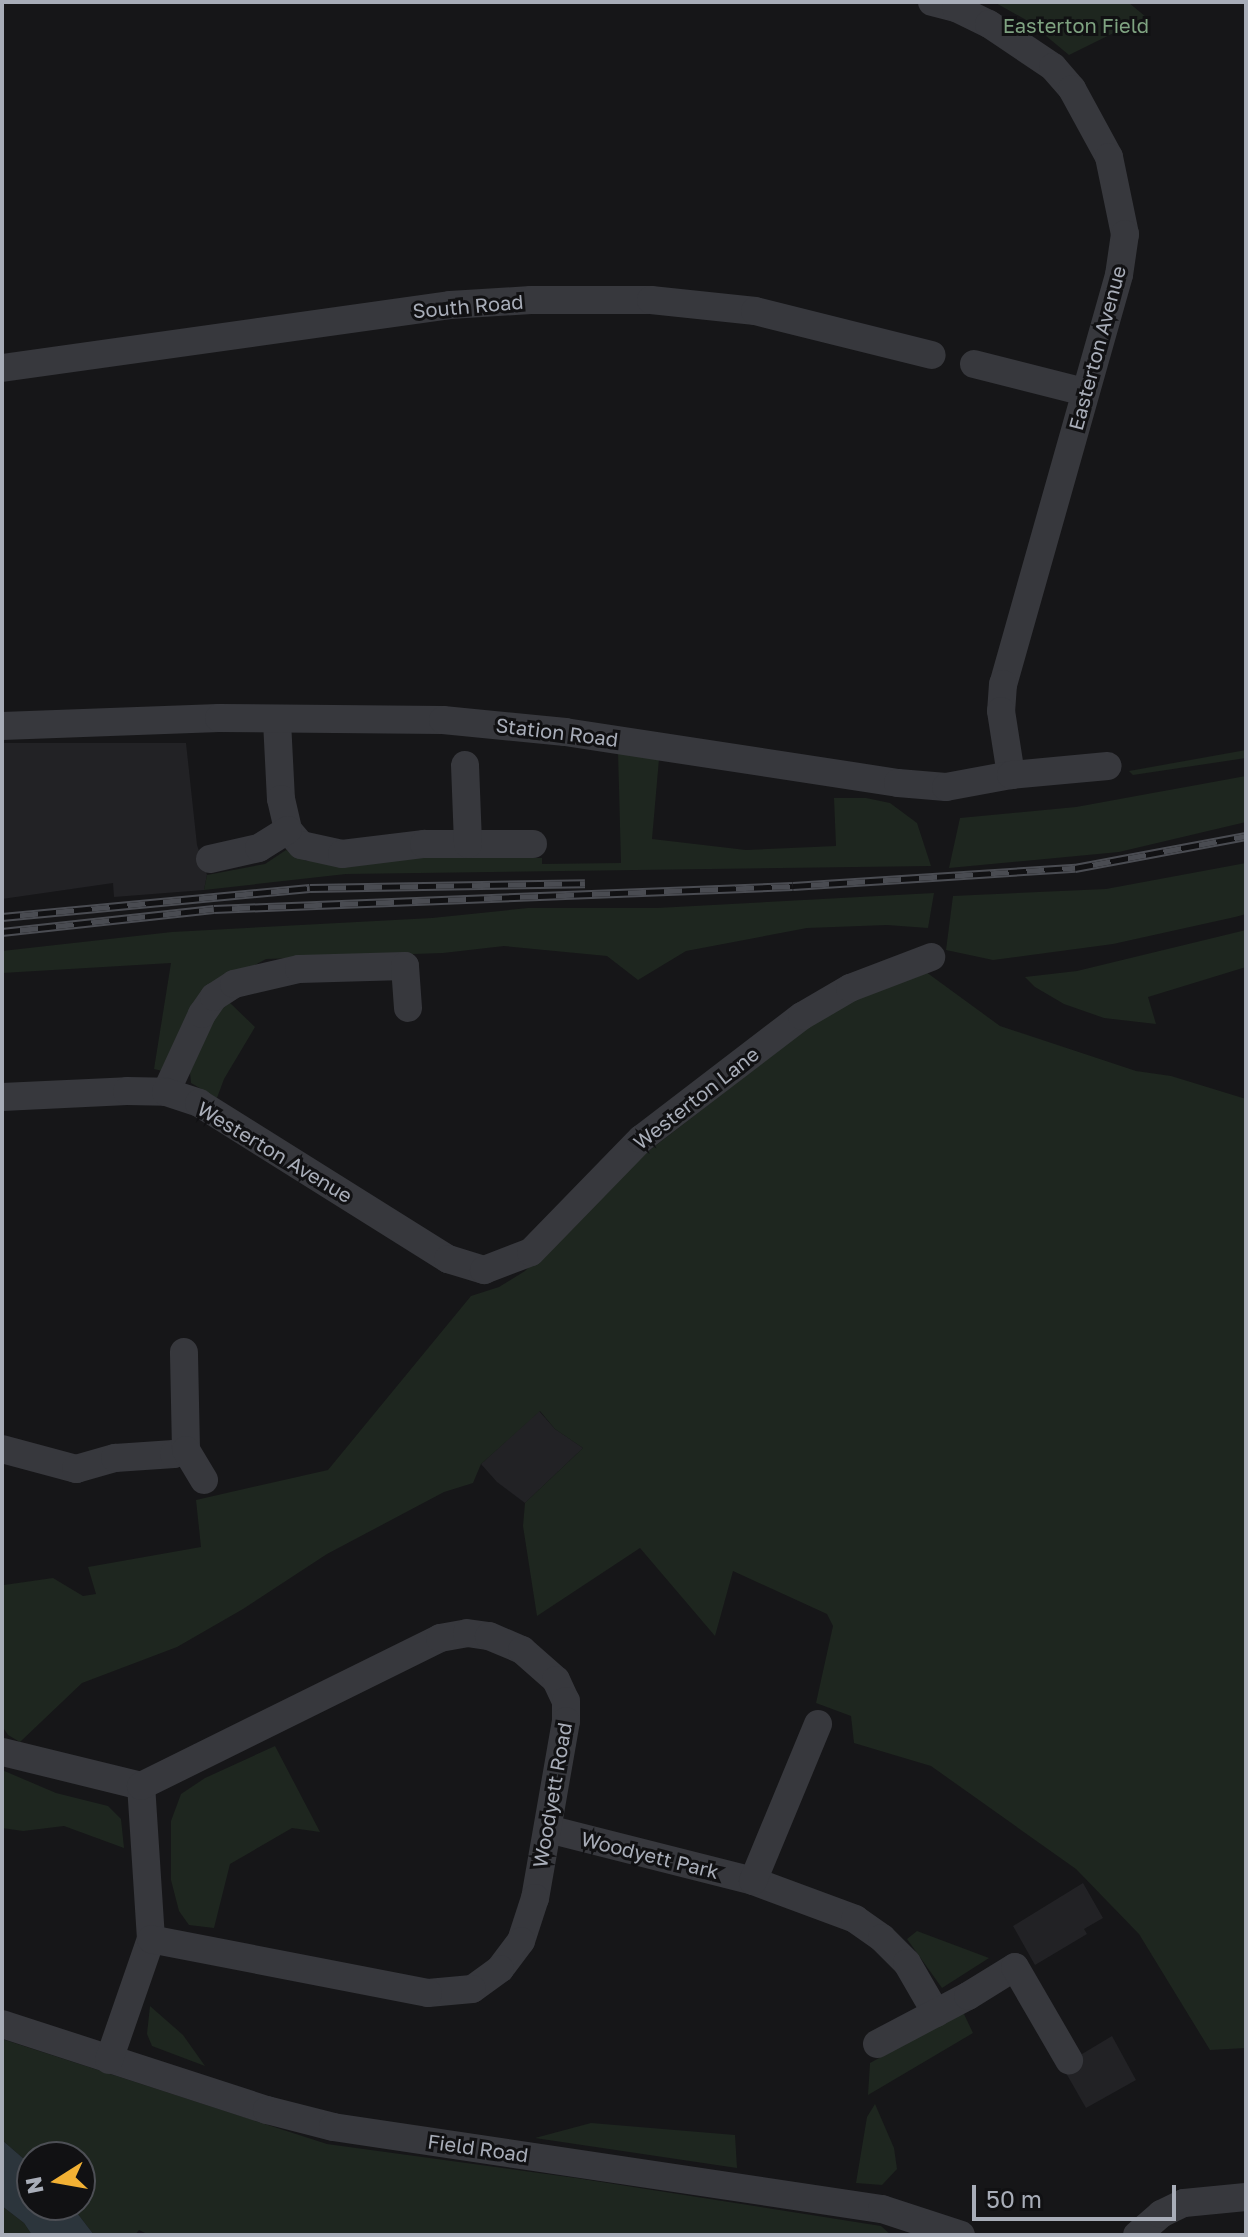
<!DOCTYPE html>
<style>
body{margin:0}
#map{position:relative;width:1248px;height:2237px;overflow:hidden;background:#161618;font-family:"Golos Text",sans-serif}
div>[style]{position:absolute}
.built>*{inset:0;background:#222225}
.green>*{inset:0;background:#1e261f}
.water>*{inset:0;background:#2c353c}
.street>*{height:28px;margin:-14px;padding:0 14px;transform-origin:14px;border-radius:14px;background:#37383d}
.rail>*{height:9px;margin-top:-4.5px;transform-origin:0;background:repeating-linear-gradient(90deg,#111113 0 18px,#4a4c52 0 36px);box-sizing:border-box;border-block:2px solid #4a4c52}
span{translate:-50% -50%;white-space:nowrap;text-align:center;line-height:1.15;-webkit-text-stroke:6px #111113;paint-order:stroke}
.park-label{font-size:20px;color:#7fa381}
.street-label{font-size:20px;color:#a8adb8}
.frame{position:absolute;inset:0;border:4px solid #a8adb8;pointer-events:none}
.north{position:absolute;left:16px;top:2141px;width:80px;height:80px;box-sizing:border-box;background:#111113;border:2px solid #4d4f55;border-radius:50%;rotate:259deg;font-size:22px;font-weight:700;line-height:32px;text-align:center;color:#a8adb8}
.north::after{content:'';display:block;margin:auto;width:28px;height:36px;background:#f2b134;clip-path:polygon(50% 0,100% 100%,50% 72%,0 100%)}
.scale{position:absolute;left:972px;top:2185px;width:204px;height:36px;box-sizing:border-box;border:4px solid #a8adb8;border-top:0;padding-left:10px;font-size:24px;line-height:28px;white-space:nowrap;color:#a8adb8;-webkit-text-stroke:6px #111113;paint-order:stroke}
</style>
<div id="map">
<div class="built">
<div style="clip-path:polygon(2px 743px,186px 743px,197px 845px,207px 875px,204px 890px,114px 897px,113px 883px,2px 899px)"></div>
<div style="clip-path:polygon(539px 1411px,555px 1429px,583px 1448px,525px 1503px,497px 1482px,481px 1464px)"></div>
<div style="clip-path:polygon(1083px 1883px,1103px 1918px,1084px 1929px,1087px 1934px,1035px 1965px,1013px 1926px)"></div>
<div style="clip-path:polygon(1112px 2036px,1136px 2080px,1086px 2108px,1062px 2066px)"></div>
</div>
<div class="green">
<div style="clip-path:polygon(994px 2px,1128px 2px,1146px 17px,1069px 55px,1028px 21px)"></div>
<div style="clip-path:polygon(1246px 750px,1246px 758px,1133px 775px,1129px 771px)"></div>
<div style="clip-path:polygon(618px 751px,659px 759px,652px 839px,746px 850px,836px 846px,834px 798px,866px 798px,890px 803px,917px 823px,931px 866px,346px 874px,204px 890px,207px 875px,265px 864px,286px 850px,306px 861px,440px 857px,542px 858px,542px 864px,621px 863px)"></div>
<div style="clip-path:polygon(1246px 776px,1246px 822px,1119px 852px,949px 868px,960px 818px,1076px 807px)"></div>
<div style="clip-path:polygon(1246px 863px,1246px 914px,1235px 917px,1113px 944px,993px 960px,946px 950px,953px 896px,1106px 889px)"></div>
<div style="clip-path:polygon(934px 893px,928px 928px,887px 925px,807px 928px,686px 951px,638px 980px,607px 956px,504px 946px,443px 953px,266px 959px,226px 981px,167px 1072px,154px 1069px,171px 963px,2px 973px,2px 951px,172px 932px,432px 918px,528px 908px,657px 908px)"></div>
<div style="clip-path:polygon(1246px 930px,1246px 967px,1148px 997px,1156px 1024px,1104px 1018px,1064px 1004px,1035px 987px,1025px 977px,1077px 971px)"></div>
<div style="clip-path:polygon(926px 972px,1000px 1026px,1136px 1071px,1171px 1076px,1246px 1099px,1246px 2048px,1210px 2050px,1139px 1934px,1076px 1869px,931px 1766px,854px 1743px,851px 1716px,816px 1703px,833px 1626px,827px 1614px,733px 1571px,715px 1636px,640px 1548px,537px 1616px,523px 1526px,525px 1503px,583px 1448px,555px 1429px,540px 1411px,481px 1464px,473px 1483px,444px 1492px,327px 1554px,243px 1609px,177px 1647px,82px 1683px,20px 1742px,8px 1735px,2px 1726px,4px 1585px,53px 1578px,83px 1596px,96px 1594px,88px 1567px,201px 1547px,196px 1500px,328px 1470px,471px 1296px,499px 1287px,525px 1271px,628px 1167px,831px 1010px)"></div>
<div style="clip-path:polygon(228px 1001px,255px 1027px,224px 1079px,217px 1098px,191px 1083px,189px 1062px,213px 1018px)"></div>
<div style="clip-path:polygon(275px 1746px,320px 1832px,292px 1828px,230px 1864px,214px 1928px,189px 1925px,179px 1911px,171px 1880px,171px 1821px,181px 1794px,205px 1778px)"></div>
<div style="clip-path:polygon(2px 1770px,56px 1793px,108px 1806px,121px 1819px,124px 1848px,64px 1826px,23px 1831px,2px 1828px)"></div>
<div style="clip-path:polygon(917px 1931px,989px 1958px,942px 1988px,907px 1939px)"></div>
<div style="clip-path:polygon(150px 2006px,183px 2035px,205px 2066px,152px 2046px,147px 2034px)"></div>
<div style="clip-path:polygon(963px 2012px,973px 2033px,868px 2095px,870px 2063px)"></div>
<div style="clip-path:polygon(2px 2039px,327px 2144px,576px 2178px,881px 2226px,891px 2235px,149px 2235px,139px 2230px,135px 2235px,94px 2235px,71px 2205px,80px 2205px,80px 2157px,32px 2157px,32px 2166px,2px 2140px)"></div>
<div style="clip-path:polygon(875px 2104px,894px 2148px,897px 2169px,882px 2185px,856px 2183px,867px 2117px)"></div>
<div style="clip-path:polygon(591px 2123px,735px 2135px,737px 2168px,535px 2138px)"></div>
<div style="clip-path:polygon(2px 2206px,24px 2223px,32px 2235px,2px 2235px)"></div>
</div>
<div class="water">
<div style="clip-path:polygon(2px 2140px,32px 2166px,32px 2205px,71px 2205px,94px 2235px,32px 2235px,24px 2223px,2px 2206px)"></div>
</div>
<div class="street">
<div style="left:932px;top:2px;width:25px;rotate:14deg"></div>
<div style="left:956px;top:8px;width:37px;rotate:26deg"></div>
<div style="left:989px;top:24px;width:77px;rotate:33.9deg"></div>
<div style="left:1053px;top:67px;width:29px;rotate:49deg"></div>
<div style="left:1072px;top:89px;width:77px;rotate:61.4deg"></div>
<div style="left:1109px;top:157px;width:79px;rotate:78.3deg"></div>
<div style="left:1125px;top:234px;width:41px;rotate:98.3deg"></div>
<div style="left:1119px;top:275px;width:425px;rotate:105.8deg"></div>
<div style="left:1003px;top:684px;width:27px;rotate:94deg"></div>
<div style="left:1001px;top:711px;width:65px;rotate:81.1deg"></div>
<div style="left:974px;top:364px;width:114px;rotate:14.2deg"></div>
<div style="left:2px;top:368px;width:452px;rotate:-8deg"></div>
<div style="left:450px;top:305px;width:81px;rotate:-3.5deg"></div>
<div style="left:531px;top:300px;width:120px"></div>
<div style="left:651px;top:300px;width:105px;rotate:6deg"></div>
<div style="left:755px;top:311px;width:182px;rotate:14deg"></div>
<div style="left:277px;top:721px;width:78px;rotate:87.1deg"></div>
<div style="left:281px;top:799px;width:32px;rotate:77deg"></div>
<div style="left:288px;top:830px;width:20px;rotate:49deg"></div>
<div style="left:301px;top:845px;width:42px;rotate:12.4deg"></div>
<div style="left:342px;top:854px;width:83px;rotate:-7deg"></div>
<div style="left:424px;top:844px;width:109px"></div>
<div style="left:2px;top:726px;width:217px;rotate:-2.1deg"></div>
<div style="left:219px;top:718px;width:224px;rotate:0.5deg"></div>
<div style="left:443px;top:720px;width:123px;rotate:5.6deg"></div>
<div style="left:565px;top:732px;width:337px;rotate:8.7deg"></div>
<div style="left:898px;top:783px;width:48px;rotate:4.8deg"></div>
<div style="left:946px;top:787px;width:66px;rotate:-10.5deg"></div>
<div style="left:1011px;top:775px;width:97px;rotate:-5.3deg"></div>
<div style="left:465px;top:765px;width:79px;rotate:87.8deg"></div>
<div style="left:210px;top:859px;width:50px;rotate:-12.7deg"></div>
<div style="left:259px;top:848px;width:34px;rotate:-32deg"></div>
<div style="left:166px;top:1092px;width:86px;rotate:-65.2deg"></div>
<div style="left:202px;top:1014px;width:21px;rotate:-55deg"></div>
<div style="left:214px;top:997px;width:24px;rotate:-33deg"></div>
<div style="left:234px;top:984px;width:67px;rotate:-13deg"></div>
<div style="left:299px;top:969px;width:106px;rotate:-1.6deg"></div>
<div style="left:405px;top:966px;width:42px;rotate:85.9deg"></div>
<div style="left:2px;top:1097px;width:125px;rotate:-2.7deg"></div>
<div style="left:127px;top:1091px;width:39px;rotate:1deg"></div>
<div style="left:166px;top:1092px;width:35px;rotate:18deg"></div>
<div style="left:199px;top:1103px;width:294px;rotate:32.1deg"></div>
<div style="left:448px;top:1259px;width:38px;rotate:17deg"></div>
<div style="left:484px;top:1270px;width:50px;rotate:-21deg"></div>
<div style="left:531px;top:1252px;width:158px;rotate:-45.8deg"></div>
<div style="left:641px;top:1139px;width:203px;rotate:-37.4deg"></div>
<div style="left:802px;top:1016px;width:56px;rotate:-30.3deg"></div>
<div style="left:850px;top:988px;width:87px;rotate:-20.9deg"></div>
<div style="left:2px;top:1449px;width:77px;rotate:15.1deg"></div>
<div style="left:76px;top:1469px;width:41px;rotate:-15.8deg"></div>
<div style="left:115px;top:1458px;width:59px;rotate:-3.9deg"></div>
<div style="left:174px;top:1454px;width:13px;rotate:-18deg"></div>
<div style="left:186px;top:1450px;width:98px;rotate:-91.2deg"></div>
<div style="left:186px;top:1450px;width:35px;rotate:59deg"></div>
<div style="left:3px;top:1752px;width:142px;rotate:13.8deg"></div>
<div style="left:548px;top:1829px;width:211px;rotate:14.2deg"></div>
<div style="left:753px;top:1881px;width:109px;rotate:20.4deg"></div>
<div style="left:855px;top:1919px;width:33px;rotate:35deg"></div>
<div style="left:882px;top:1938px;width:35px;rotate:45deg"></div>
<div style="left:907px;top:1963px;width:58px;rotate:59.9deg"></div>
<div style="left:753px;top:1881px;width:170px;rotate:-67.5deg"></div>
<div style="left:2px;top:2024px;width:279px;rotate:18deg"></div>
<div style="left:267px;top:2110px;width:68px;rotate:14.4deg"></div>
<div style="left:333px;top:2127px;width:555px;rotate:8.5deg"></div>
<div style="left:882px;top:2209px;width:83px;rotate:18.2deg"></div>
<div style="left:877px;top:2044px;width:103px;rotate:-27.8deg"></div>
<div style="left:968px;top:1996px;width:55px;rotate:-31.7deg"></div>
<div style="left:1015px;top:1967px;width:108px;rotate:59.9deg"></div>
<div style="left:109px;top:2060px;width:128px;rotate:-70.9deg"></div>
<div style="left:151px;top:1939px;width:153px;rotate:-93.7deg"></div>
<div style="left:141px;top:1786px;width:334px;rotate:-26.3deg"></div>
<div style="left:440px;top:1638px;width:27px;rotate:-10deg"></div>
<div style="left:467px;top:1633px;width:22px;rotate:8deg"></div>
<div style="left:489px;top:1636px;width:36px;rotate:23deg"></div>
<div style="left:522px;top:1650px;width:45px;rotate:41.4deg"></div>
<div style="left:556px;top:1680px;width:23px;rotate:65deg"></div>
<div style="left:566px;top:1701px;width:20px;rotate:90deg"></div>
<div style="left:566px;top:1721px;width:180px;rotate:99.9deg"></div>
<div style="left:535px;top:1898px;width:45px;rotate:108deg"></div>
<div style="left:521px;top:1941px;width:35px;rotate:127deg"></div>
<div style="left:500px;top:1969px;width:34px;rotate:144deg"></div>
<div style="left:472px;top:1989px;width:44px;rotate:174.8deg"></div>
<div style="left:428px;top:1993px;width:282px;rotate:-169deg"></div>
<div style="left:1137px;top:2235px;width:32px;rotate:-41deg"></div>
<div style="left:1161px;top:2214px;width:25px;rotate:-26deg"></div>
<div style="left:1184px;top:2203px;width:62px;rotate:-5.5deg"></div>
</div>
<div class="rail">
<div style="left:2px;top:917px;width:309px;rotate:-5.4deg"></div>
<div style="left:310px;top:888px;width:275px;rotate:-1deg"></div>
<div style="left:2px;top:932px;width:213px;rotate:-6.2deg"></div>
<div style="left:214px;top:909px;width:579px;rotate:-2.27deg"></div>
<div style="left:793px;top:886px;width:283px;rotate:-3.7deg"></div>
<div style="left:1075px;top:868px;width:174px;rotate:-10.6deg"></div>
</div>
<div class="park-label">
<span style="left:1076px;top:25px">Easterton Field</span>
</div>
<div class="street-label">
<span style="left:468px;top:306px;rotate:-5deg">South Road</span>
<span style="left:1097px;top:348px;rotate:-75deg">Easterton Avenue</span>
<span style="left:557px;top:732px;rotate:7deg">Station Road</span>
<span style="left:696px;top:1098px;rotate:-38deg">Westerton Lane</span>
<span style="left:275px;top:1152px;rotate:31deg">Westerton Avenue</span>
<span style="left:552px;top:1795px;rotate:-80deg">Woodyett Road</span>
<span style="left:650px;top:1855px;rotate:14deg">Woodyett Park</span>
<span style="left:478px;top:2148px;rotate:8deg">Field Road</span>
</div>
<div class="frame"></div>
<div class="north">N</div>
<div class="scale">50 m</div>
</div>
